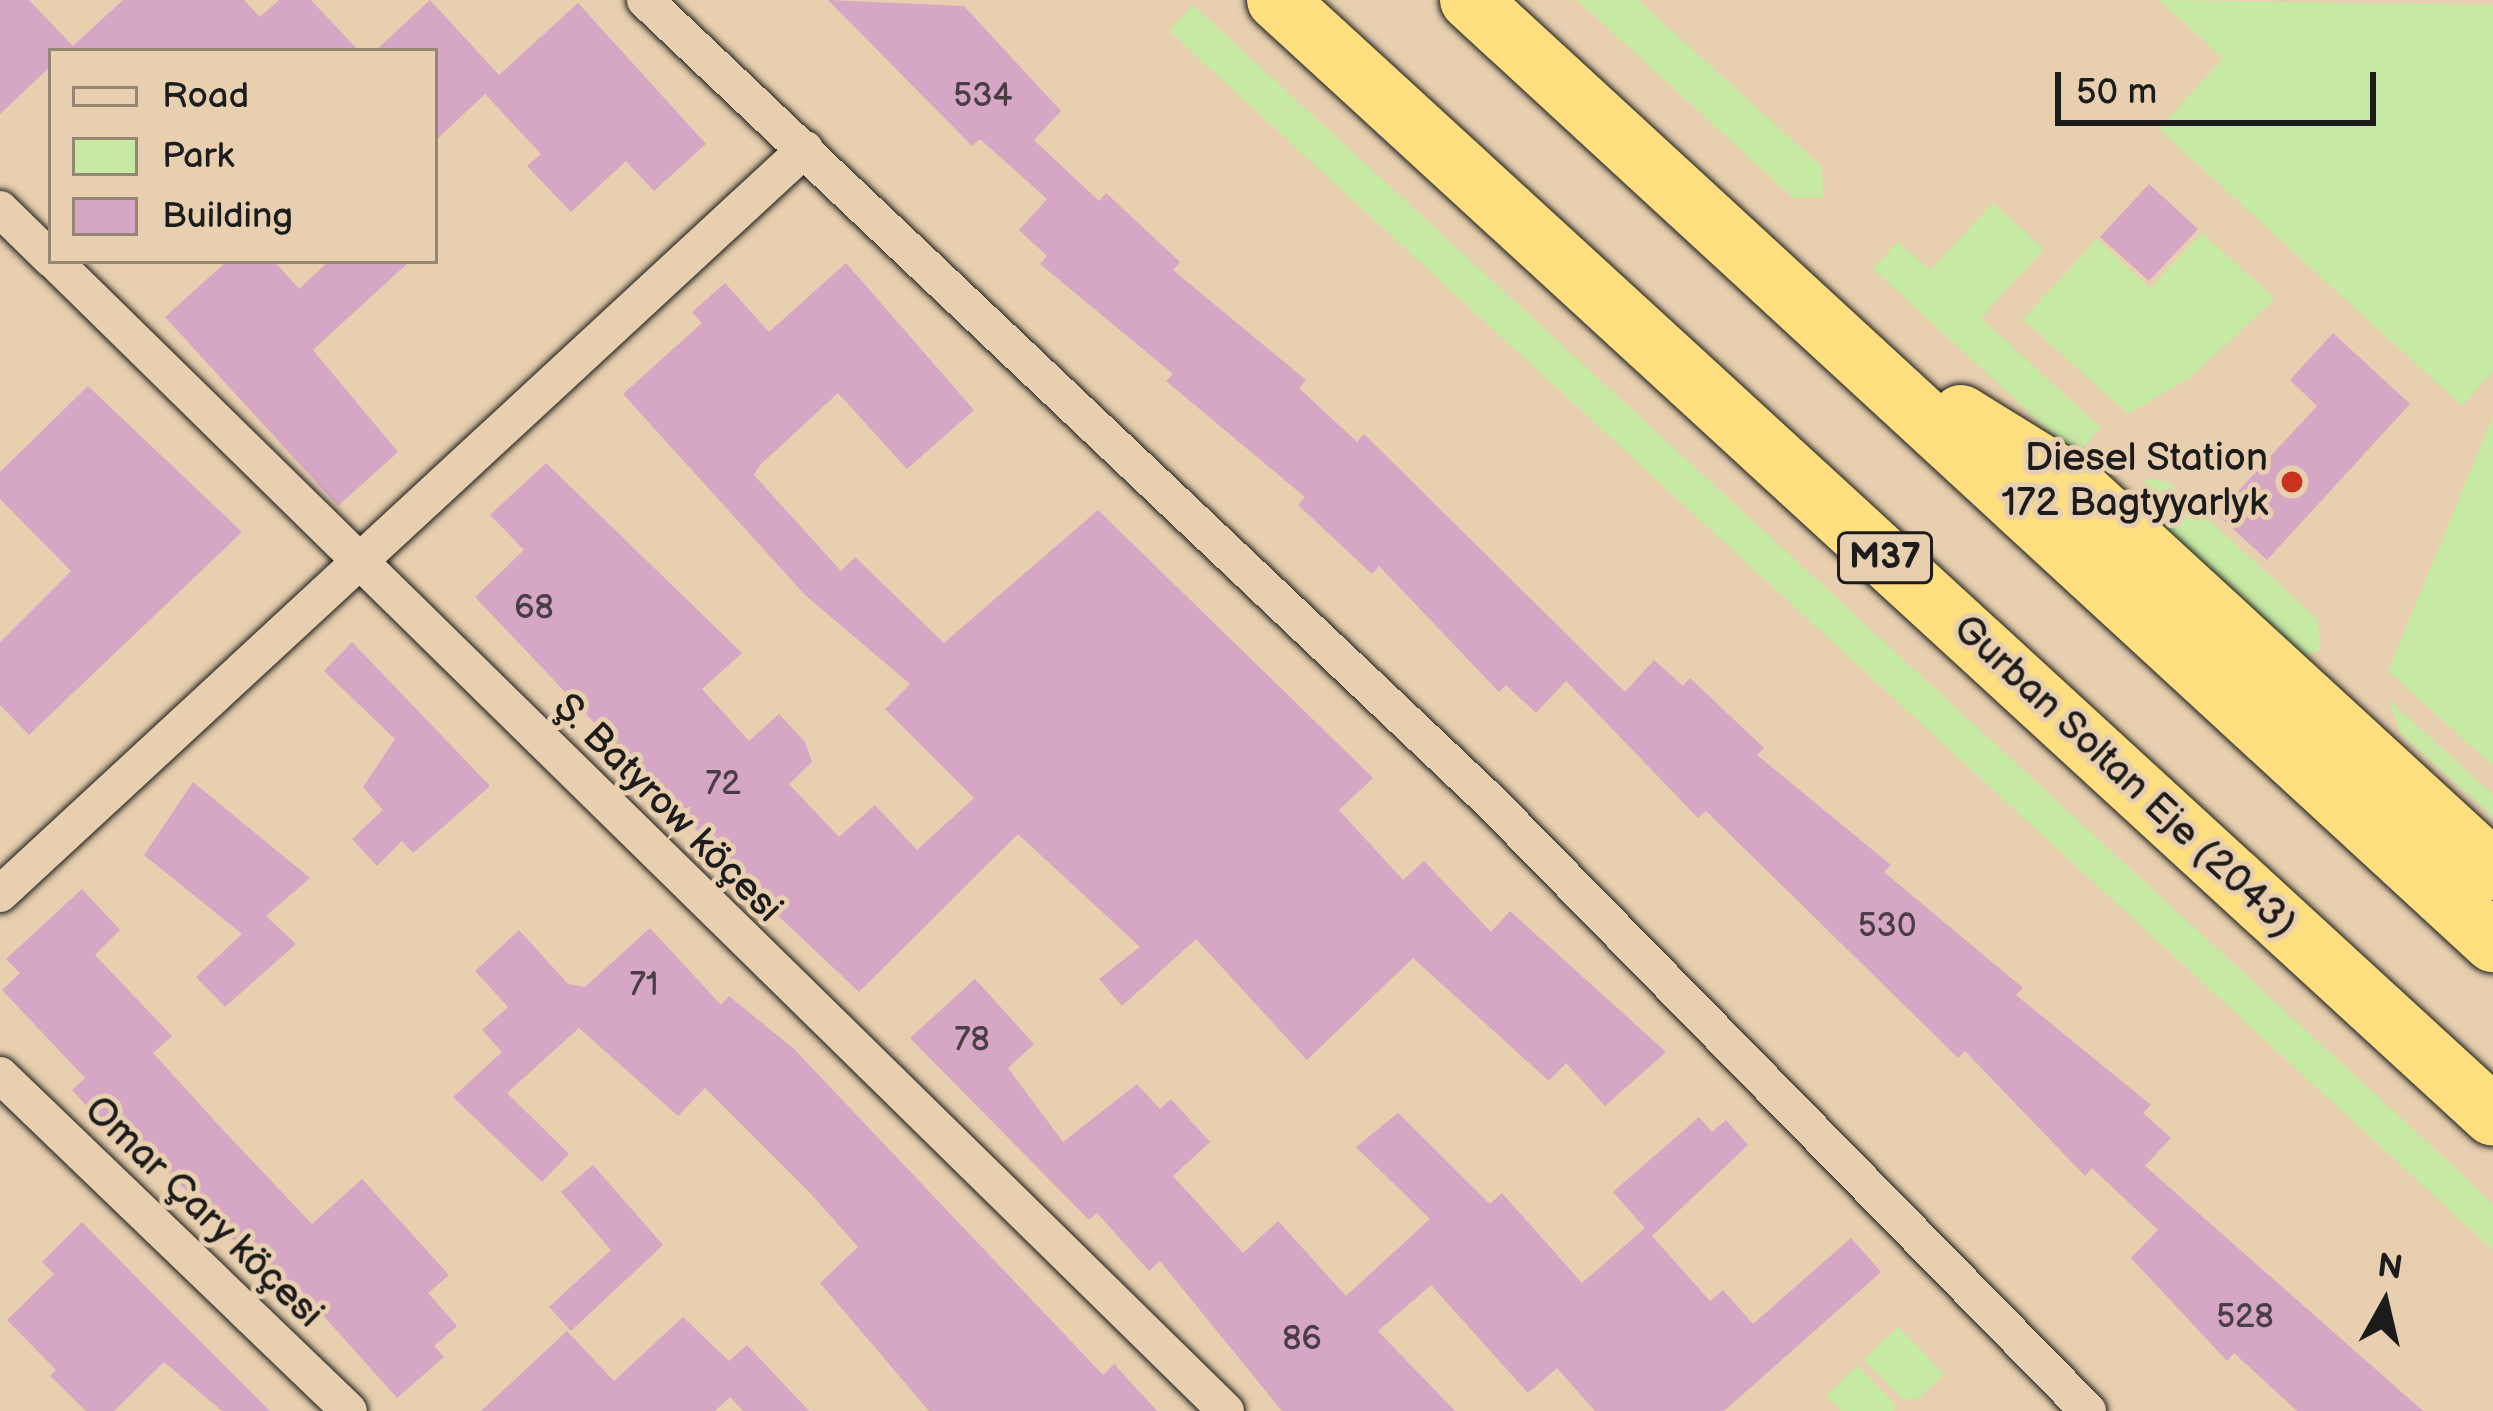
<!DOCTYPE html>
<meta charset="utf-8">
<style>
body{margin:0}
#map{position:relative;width:2493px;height:1411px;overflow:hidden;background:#e7cfaf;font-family:"Balsamiq Sans",sans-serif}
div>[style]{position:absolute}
.green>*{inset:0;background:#c6eaa4}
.building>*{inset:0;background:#d6a6c5}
.roads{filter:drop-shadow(0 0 3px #1c1c1c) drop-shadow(0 0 3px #1c1c1c)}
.minor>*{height:36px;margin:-18px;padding:0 18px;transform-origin:18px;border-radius:18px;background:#e7cfaf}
.trunk>*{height:60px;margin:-30px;padding:0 30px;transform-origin:30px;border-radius:30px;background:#fddf80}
.dots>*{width:33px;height:33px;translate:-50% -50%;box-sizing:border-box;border:6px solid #e7cfaf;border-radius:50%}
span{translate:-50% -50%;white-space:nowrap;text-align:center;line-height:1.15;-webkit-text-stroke:10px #e7cfaf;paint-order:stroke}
.number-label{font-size:33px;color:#4a3e46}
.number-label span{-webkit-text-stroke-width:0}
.shield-label span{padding:3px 9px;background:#e7cfaf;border:3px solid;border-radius:9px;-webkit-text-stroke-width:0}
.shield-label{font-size:36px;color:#1c1c1c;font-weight:700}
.poi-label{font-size:39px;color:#1c1c1c}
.right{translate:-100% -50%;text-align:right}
.street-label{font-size:39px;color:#1c1c1c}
.legend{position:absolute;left:48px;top:48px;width:390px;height:216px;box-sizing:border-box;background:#e7cfaf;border:3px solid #968774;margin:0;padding:15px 21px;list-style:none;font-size:36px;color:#1c1c1c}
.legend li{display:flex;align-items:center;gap:24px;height:60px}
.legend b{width:60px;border:3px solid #968774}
.north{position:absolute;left:2325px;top:1243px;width:120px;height:120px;-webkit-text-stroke:9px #e7cfaf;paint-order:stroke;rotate:8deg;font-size:33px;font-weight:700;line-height:48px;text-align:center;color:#1c1c1c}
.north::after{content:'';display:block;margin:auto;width:42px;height:54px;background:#1c1c1c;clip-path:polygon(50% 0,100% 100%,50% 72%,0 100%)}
.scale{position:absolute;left:2055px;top:72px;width:321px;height:54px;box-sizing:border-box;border:6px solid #1c1c1c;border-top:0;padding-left:15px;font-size:36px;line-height:42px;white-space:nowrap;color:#1c1c1c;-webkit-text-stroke:9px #e7cfaf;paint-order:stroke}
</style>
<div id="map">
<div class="green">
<div style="clip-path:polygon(1577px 0,1638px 0,1822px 167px,1823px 197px,1793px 198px)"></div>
<div style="clip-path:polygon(2159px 0,2493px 5px,2493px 372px,2462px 406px,2159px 129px,2223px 58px)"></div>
<div style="clip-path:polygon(1193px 5px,2466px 1178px,2493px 1205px,2493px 1250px,1169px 31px)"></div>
<div style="clip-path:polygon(1993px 203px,2044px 249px,1981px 318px,2101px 428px,2076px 455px,1873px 269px,1898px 242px,1930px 270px)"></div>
<div style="clip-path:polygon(2202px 233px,2275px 299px,2191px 377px,2128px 414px,2023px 319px,2097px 239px,2150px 288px)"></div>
<div style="clip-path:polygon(2493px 416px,2493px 766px,2388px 671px)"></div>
<div style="clip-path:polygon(2147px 478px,2168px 482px,2318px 620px,2320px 650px,2300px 657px,2133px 505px)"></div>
<div style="clip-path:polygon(2389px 700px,2493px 795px,2493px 817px,2400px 733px)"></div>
<div style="clip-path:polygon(1898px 1327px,1944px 1374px,1919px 1398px,1902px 1399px,1864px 1360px)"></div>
<div style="clip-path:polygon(1857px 1365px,1896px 1405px,1894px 1411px,1841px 1411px,1826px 1396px)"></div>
</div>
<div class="building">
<div style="clip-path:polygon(0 0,29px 0,73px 46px,123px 0,244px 0,260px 17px,279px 0,311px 0,359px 51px,51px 51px,51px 66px,0 114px)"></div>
<div style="clip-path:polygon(430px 0,499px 75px,578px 3px,706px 144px,654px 191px,626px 161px,571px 212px,527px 166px,541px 154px,485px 94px,435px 141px,435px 51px,375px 51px)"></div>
<div style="clip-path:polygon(828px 0,964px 6px,1061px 111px,1034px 140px,1099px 201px,1106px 193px,1180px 262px,1173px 270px,1306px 380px,1299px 388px,1357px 442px,1364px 434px,1625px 692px,1654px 660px,1683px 686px,1690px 678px,1764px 748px,1757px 755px,1891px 865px,1884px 872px,2023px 988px,2016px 995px,2151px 1105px,2143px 1113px,2171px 1138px,2145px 1166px,2423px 1411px,2297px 1411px,2234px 1353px,2227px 1361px,2131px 1258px,2158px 1230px,2092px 1168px,2085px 1176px,1965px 1051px,1958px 1058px,1706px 811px,1698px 818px,1566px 681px,1536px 713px,1506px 685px,1499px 692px,1379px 566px,1372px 574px,1298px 505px,1305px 497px,1166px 381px,1173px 374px,1040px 264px,1047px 256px,1019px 230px,1047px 199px,980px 139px,972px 146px)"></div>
<div style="clip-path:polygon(2149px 184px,2198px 229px,2149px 281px,2100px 237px)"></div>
<div style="clip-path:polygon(227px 261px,274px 261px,299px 289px,329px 261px,410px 261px,313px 350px,398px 452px,338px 506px,165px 317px)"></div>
<div style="clip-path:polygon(846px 263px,974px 410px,907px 469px,838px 393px,760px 465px,754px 475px,841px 571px,855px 557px,944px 643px,1098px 510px,1373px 778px,1339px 810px,1403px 880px,1424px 861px,1491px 932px,1510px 911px,1666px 1052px,1605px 1106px,1566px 1063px,1549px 1081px,1413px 958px,1307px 1060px,1196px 939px,1122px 1006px,1099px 979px,1140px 947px,1018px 834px,859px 992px,771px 909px,475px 597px,524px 550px,490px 515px,546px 463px,742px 653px,702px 689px,749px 741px,779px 714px,805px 742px,812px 762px,789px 784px,839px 837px,875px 805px,917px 850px,974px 798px,885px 709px,910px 684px,805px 595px,623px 394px,702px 323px,692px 312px,725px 283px,769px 332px)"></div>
<div style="clip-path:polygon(2333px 333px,2410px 404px,2267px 560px,2217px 514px,2317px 406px,2290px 380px)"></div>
<div style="clip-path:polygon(88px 386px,242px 532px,29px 735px,0 705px,0 642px,71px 571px,0 499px,0 472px)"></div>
<div style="clip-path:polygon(352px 642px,490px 786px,413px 853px,402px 841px,377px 866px,352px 839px,383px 810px,363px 787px,395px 739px,324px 671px)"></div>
<div style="clip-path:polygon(193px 782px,310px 878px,266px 916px,296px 944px,225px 1007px,196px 977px,242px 934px,144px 855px)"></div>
<div style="clip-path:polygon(82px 889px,120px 930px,95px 955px,172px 1036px,153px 1053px,223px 1130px,312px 1224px,362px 1179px,449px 1275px,428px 1293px,457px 1326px,434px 1346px,444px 1357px,397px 1398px,294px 1283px,283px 1293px,139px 1141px,128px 1151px,72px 1090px,85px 1078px,2px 990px,20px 973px,6px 959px)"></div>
<div style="clip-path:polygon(650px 928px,721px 1005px,729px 996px,794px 1049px,1103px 1375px,1114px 1364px,1157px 1411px,929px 1411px,820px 1283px,858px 1247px,811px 1194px,705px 1088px,678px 1116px,579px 1028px,507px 1093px,569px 1154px,542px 1182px,453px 1097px,502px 1052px,482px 1030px,508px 1007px,475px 971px,519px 930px,568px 984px,585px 987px)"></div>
<div style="clip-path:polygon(975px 979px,1034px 1044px,1008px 1068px,1063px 1142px,1137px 1084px,1160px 1109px,1171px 1099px,1210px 1142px,1173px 1176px,1243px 1253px,1278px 1221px,1346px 1296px,1430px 1219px,1356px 1147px,1398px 1113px,1490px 1204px,1502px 1193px,1582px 1283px,1645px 1228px,1613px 1192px,1699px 1117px,1712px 1132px,1726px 1120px,1748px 1145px,1652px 1236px,1710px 1301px,1723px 1290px,1753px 1324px,1851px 1238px,1881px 1272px,1724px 1411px,1595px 1411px,1557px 1368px,1528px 1393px,1431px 1285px,1378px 1331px,1455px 1411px,1282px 1411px,1160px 1261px,1149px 1271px,1097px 1213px,1089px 1220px,910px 1038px)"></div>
<div style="clip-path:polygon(593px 1165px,663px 1245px,571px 1331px,549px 1307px,611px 1250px,561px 1192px)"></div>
<div style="clip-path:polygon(82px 1222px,143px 1284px,270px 1411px,222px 1411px,164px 1362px,114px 1411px,86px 1411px,50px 1376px,56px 1370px,7px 1320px,54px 1274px,42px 1262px)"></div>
<div style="clip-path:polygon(683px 1317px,729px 1361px,747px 1345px,809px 1411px,743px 1411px,730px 1397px,715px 1411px,481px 1411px,567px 1331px,614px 1381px)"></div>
</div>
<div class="roads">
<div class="minor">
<div style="left:645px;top:0;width:1169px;rotate:43.47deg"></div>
<div style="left:1493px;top:804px;width:850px;rotate:45.57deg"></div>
<div style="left:0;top:209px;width:71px;rotate:44.4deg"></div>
<div style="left:54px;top:261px;width:1642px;rotate:44.46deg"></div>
<div style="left:0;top:894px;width:1097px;rotate:-42.78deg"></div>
<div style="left:0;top:1075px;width:484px;rotate:43.9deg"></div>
</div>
<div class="trunk">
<div style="left:1277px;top:0;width:1650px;rotate:42.54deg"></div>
<div style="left:1470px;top:0;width:1391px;rotate:42.64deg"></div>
<div style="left:1961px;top:415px;width:133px;rotate:31.8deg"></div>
<div style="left:2074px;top:485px;width:569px;rotate:42.58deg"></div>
</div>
</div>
<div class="dots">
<div style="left:2292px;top:482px;background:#c8321e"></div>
</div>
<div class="number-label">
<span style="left:983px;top:97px">534</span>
<span style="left:534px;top:609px">68</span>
<span style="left:723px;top:785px">72</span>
<span style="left:1887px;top:927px">530</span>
<span style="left:644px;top:986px">71</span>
<span style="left:972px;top:1041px">78</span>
<span style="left:2245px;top:1318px">528</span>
<span style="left:1302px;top:1340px">86</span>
</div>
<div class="shield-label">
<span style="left:1885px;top:558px">M37</span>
</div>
<div class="poi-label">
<span class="right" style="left:2268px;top:482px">Diesel Station<br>172 Bagtyyarlyk</span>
</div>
<div class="street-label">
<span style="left:2124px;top:777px;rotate:43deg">Gurban Soltan Eje (2043)</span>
<span style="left:667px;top:809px;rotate:45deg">Ş. Batyrow köçesi</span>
<span style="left:203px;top:1213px;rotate:44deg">Omar Çary köçesi</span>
</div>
<ul class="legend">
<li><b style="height:15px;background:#e7cfaf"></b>Road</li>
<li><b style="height:33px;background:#c6eaa4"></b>Park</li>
<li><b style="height:33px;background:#d6a6c5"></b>Building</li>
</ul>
<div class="north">N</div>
<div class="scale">50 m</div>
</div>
